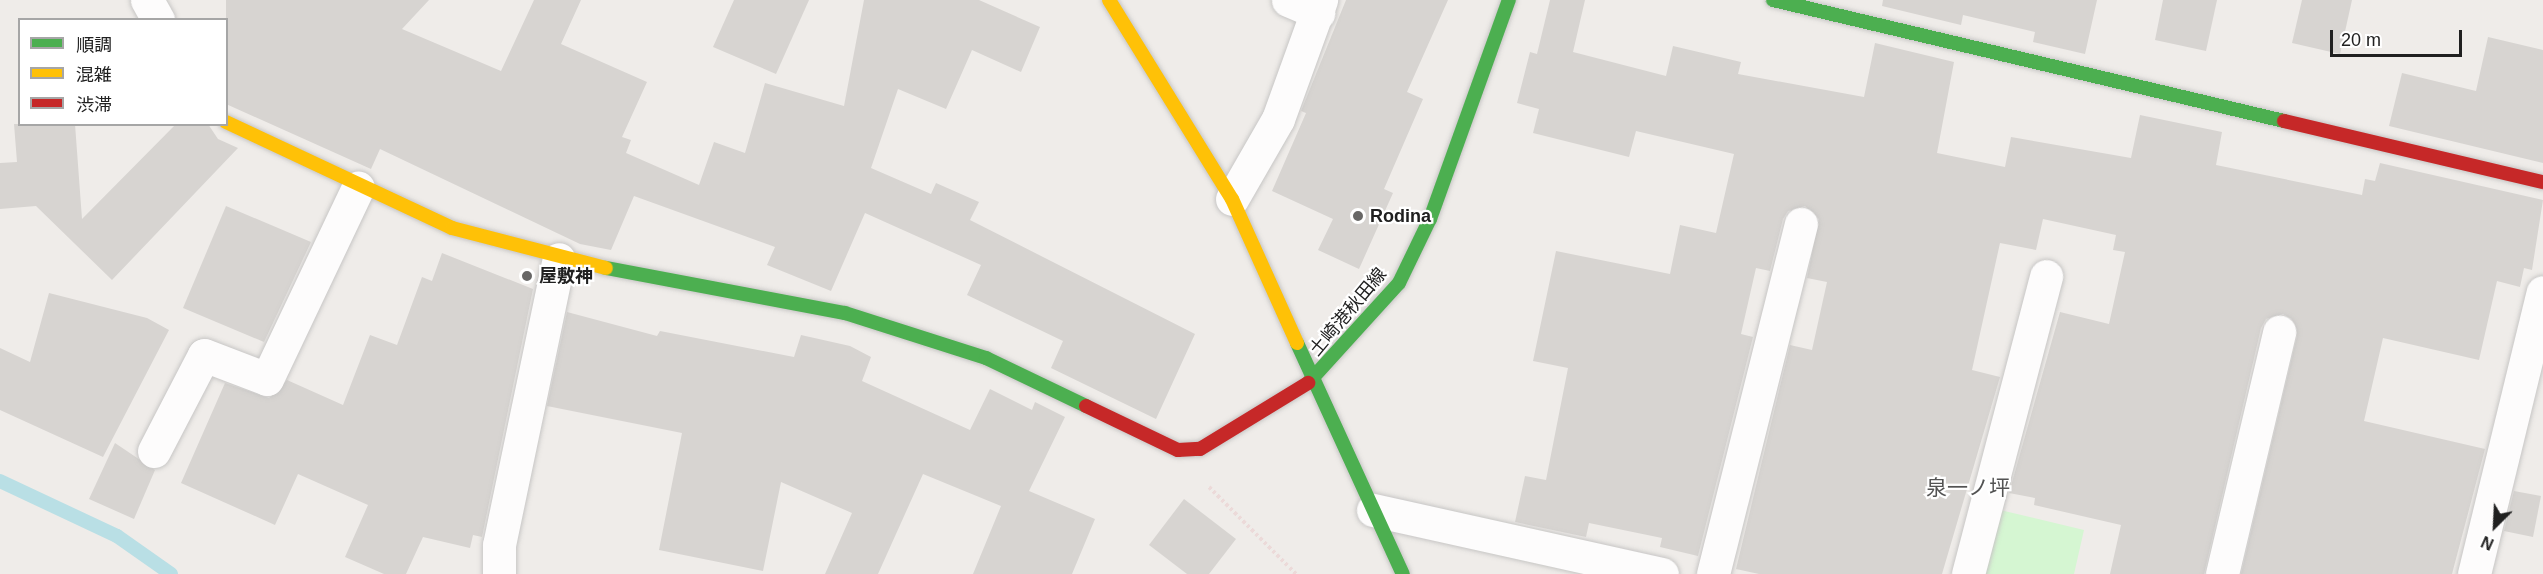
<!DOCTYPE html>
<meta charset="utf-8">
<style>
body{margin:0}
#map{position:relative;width:2543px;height:574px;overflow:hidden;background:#efece9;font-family:Arial,"Noto Sans JP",sans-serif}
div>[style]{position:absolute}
.park>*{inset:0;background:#d5f6d2}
.stream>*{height:14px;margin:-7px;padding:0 7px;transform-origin:7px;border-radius:7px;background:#b9dfe5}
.building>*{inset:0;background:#d7d4d1}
.path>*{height:4px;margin-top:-2px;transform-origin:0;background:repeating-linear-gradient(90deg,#ecdad9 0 3px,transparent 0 6px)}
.roads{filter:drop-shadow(0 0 2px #c7c6c5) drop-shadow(0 0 2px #c7c6c5)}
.street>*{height:33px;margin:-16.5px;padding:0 16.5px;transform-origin:16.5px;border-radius:16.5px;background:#fdfcfc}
.fast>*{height:14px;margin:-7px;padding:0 7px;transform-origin:7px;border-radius:7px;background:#4caf50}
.slow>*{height:14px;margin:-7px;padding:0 7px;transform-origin:7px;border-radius:7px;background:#ffc107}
.jam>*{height:14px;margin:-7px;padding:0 7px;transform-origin:7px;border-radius:7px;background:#c62828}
.dots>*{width:16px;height:16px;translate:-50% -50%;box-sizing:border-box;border:3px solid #fff;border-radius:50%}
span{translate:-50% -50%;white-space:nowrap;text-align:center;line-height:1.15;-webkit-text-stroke:4.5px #fff;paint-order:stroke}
.poi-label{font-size:18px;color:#202020;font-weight:700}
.left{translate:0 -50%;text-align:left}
.street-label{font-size:18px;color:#202020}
.quarter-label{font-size:21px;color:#535353}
.legend{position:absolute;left:18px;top:18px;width:210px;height:108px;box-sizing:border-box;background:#fff;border:2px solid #a6a6a6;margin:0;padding:8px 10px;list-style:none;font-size:18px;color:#202020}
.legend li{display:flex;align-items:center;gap:12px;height:30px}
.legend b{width:30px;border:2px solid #a6a6a6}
.north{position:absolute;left:2465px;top:496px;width:60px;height:60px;-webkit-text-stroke:4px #fff;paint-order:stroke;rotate:204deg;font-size:16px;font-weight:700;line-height:24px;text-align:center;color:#202020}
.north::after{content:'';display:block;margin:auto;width:21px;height:27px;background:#202020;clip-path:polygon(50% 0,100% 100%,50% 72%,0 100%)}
.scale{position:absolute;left:2330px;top:30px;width:132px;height:27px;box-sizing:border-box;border:3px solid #202020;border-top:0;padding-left:8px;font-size:18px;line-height:21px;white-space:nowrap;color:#202020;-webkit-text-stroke:4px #fff;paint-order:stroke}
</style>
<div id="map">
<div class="park">
<div style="clip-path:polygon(1996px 509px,2084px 530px,2074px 574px,1980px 574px)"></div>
</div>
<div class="stream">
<div style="left:0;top:481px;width:129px;rotate:25.2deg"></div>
<div style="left:117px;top:536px;width:66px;rotate:35.1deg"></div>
</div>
<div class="building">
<div style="clip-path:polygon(226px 0,429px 0,402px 29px,501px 71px,534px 0,581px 0,561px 44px,647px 82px,622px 137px,631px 140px,626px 153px,699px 185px,714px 142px,745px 153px,765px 83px,844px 106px,864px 0,979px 0,1040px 27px,1021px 72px,972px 50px,946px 109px,898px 89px,871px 168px,931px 194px,936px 183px,979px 202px,970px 220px,1195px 334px,1156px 419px,1051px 368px,1063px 341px,967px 295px,981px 265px,865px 213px,831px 291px,767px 265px,775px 247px,634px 196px,611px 250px,580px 244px,380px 149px,371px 169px,226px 104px)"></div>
<div style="clip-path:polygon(734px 0,809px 0,776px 74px,713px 47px)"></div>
<div style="clip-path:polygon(1346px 0,1448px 0,1407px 92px,1423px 99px,1384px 189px,1393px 193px,1359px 269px,1318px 250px,1333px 219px,1272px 191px,1306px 113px,1301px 111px)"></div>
<div style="clip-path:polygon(1550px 0,1585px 0,1573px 52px,1666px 76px,1673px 46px,1741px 62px,1738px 74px,1864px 97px,1875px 43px,1954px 62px,1937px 153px,2005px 167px,2011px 137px,2131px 158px,2140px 115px,2222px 132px,2216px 165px,2362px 195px,2365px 179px,2375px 181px,2380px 163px,2543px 200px,2532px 270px,2524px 268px,2520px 287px,2497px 281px,2479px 360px,2383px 338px,2364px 421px,2485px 449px,2452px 574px,2241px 574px,2297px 336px,2292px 319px,2283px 314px,2266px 319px,2261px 328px,2204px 574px,2110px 574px,2121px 525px,2034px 505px,2035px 498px,2009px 493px,2060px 312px,2109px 324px,2125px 252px,2113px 250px,2116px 235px,2043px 219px,2036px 250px,2000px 243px,1972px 370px,2000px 377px,1942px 574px,1759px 574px,1736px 569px,1790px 345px,1812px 350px,1827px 282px,1807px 278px,1819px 219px,1805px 206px,1788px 211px,1783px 219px,1770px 271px,1756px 268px,1741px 334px,1753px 337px,1698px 556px,1660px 547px,1662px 538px,1589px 523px,1586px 537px,1515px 522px,1525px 476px,1546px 480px,1568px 368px,1533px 361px,1556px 251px,1670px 274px,1680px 225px,1716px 233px,1734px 154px,1636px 131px,1629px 157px,1533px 133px,1539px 109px,1517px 103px,1530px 52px,1537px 54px)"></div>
<div style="clip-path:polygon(1883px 0,2097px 0,2085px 54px,2033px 42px,2035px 32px,1963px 15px,1961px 25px,1882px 6px)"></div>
<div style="clip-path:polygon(2163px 0,2217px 0,2206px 51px,2155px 40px)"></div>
<div style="clip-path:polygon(2302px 0,2352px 0,2340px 54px,2292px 43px)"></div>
<div style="clip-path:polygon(2488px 37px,2543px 50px,2543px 163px,2389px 126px,2402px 73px,2476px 91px)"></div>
<div style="clip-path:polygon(14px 124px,75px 124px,82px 219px,176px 124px,208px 124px,218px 139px,238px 148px,112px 280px,36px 206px,0 209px,0 163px,17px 162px)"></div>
<div style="clip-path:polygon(226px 206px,311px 242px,264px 342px,183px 308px)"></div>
<div style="clip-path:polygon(442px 253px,533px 289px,482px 537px,473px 535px,470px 548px,423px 537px,406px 574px,384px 574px,345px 557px,368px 505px,298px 474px,275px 525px,181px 483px,225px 383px,269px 398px,287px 380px,343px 405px,370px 335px,397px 345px,422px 277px,432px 281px)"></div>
<div style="clip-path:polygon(49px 293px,147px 318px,169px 330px,103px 457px,0 410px,0 348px,30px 362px)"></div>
<div style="clip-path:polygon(567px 312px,657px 336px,660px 331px,794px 357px,801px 335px,850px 346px,871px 357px,862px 381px,970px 430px,990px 389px,1032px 410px,1035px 402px,1065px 417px,1029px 491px,1095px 519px,1072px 574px,973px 574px,1001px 506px,923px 474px,878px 574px,825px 574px,852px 513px,781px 482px,763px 571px,659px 550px,682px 433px,547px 406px)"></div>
<div style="clip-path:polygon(115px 443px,155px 470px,134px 519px,89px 499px)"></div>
<div style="clip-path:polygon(2514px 491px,2541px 496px,2533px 537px,2504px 531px)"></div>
<div style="clip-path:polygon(1184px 499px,1236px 539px,1209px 574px,1187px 574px,1149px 545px)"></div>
</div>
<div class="path">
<div style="left:1209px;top:487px;width:123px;rotate:45deg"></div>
</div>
<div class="roads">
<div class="street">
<div style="left:147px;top:0;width:23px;rotate:61deg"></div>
<div style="left:1288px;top:0;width:33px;rotate:23deg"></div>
<div style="left:1232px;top:199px;width:92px;rotate:-60.1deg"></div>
<div style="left:1278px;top:119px;width:127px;rotate:-70.1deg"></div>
<div style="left:154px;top:451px;width:108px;rotate:-62.5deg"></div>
<div style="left:204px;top:355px;width:67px;rotate:20.9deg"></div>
<div style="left:267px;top:379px;width:212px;rotate:-64.6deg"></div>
<div style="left:1373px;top:510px;width:296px;rotate:12.5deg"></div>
<div style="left:499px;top:574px;width:29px;rotate:-90deg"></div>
<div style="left:499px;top:545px;width:292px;rotate:-78.2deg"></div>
<div style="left:1713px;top:574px;width:361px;rotate:-75.9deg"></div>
<div style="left:1968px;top:574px;width:308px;rotate:-75.3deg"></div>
<div style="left:2222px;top:574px;width:249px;rotate:-76.7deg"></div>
<div style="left:2474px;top:574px;width:290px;rotate:-76.3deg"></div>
</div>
<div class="fast">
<div style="left:1773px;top:0;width:525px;rotate:13.32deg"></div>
<div style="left:606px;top:268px;width:243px;rotate:10.7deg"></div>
<div style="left:845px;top:313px;width:148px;rotate:17.7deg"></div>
<div style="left:986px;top:358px;width:111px;rotate:25.6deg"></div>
<div style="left:1297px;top:343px;width:254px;rotate:65.4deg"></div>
<div style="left:1308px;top:383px;width:135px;rotate:-47.7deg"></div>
<div style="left:1399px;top:283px;width:71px;rotate:-64.2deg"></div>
<div style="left:1430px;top:219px;width:233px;rotate:-70.2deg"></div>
</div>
<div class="slow">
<div style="left:1109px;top:0;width:234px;rotate:58.3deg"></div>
<div style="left:1232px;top:199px;width:158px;rotate:65.7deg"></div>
<div style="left:226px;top:122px;width:250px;rotate:25.1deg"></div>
<div style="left:452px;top:228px;width:159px;rotate:14.6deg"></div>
</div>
<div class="jam">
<div style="left:2284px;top:121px;width:266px;rotate:13.3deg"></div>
<div style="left:1086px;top:406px;width:102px;rotate:25.6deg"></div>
<div style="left:1178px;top:450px;width:22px;rotate:-3deg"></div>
<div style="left:1200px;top:449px;width:127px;rotate:-31.4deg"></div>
</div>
</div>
<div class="dots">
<div style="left:1358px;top:216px;background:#686766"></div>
<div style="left:527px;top:276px;background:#686766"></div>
</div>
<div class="poi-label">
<span class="left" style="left:1370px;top:216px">Rodina</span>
<span class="left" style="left:539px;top:276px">屋敷神</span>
</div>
<div class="street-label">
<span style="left:1348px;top:312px;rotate:-50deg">土崎港秋田線</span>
</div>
<div class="quarter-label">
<span style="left:1968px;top:488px">泉一ノ坪</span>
</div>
<ul class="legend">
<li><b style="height:8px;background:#4caf50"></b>順調</li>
<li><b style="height:8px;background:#ffc107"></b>混雑</li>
<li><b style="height:8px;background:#c62828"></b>渋滞</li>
</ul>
<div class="north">N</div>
<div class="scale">20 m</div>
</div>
